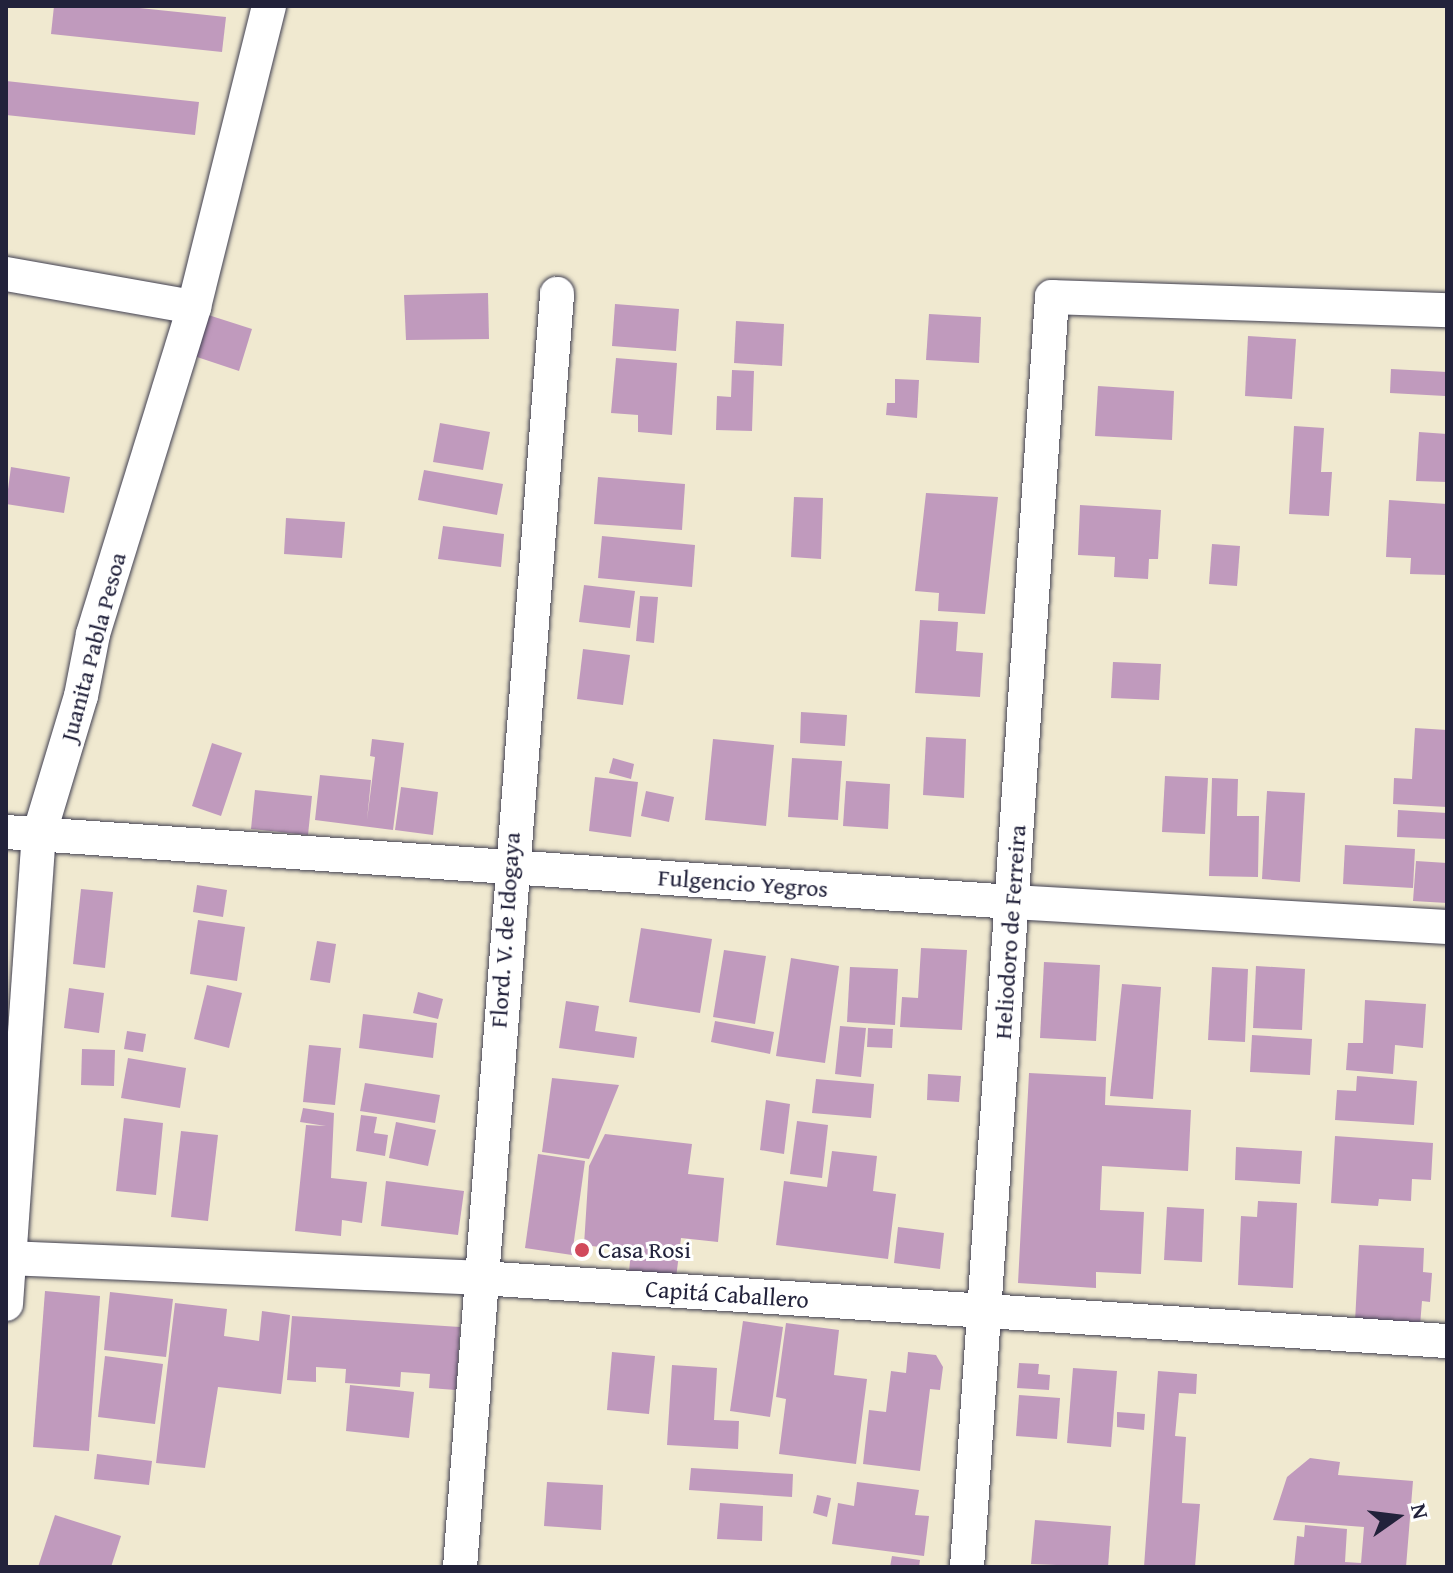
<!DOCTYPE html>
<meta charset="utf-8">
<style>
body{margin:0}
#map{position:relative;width:1453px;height:1573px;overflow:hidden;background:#f0e9d0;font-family:"Gentium Book Plus",serif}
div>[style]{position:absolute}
.building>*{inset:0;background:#c09abd}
.roads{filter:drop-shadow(0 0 2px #414051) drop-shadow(0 0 2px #414051)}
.minor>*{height:34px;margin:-17px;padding:0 17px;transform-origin:17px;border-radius:17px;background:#fff}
.dots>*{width:22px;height:22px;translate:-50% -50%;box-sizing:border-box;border:4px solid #fff;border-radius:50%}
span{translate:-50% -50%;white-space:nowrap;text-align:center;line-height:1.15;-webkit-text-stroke:6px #fff;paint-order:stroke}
.street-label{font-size:24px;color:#22223b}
.poi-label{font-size:24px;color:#22223b}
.left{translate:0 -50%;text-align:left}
.frame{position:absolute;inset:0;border:8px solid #22223b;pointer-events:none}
.north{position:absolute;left:1357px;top:1477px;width:80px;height:80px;-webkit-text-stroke:6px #fff;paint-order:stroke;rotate:76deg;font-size:22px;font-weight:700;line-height:32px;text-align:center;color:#22223b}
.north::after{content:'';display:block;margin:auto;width:28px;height:36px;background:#22223b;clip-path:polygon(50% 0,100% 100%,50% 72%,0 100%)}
</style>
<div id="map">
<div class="building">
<div style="clip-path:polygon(54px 6px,120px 6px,226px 17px,222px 52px,51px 34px)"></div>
<div style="clip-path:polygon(6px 81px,199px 102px,195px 135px,6px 115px)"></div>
<div style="clip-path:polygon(488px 293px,489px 339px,406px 340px,404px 295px)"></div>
<div style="clip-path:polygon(615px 304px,679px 309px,676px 351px,612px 346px)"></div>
<div style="clip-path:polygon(199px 312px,252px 329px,239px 371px,185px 353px)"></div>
<div style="clip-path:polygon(929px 314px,981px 317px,979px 363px,926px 360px)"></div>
<div style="clip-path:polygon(736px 321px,784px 324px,782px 366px,734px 363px)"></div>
<div style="clip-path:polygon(1248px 336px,1296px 339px,1292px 399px,1245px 396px)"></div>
<div style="clip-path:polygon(616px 358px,677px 363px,672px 435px,638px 432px,638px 415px,611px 413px)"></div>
<div style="clip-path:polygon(1391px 369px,1447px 372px,1445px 396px,1390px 393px)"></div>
<div style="clip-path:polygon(732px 370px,754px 371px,752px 431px,716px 430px,717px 396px,731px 397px)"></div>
<div style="clip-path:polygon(895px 379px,919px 380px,917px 418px,886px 415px,887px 403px,895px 403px)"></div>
<div style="clip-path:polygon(1098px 386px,1174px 391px,1172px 440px,1095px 436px)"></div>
<div style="clip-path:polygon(440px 423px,490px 432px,483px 470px,433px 462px)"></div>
<div style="clip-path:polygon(1294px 426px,1324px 428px,1321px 472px,1332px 472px,1329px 516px,1289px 514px)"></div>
<div style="clip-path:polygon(1419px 432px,1447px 434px,1447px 482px,1416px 481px)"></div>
<div style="clip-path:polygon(11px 467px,70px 477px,64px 513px,6px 504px)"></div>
<div style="clip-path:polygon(424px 470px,503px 484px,497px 515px,418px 500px)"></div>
<div style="clip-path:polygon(598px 477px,685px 484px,682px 530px,594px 524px)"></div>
<div style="clip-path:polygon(926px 493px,998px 497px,985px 614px,938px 611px,939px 593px,915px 591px)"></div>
<div style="clip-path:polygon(794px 497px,823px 498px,821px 559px,791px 557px)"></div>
<div style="clip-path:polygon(1389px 500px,1447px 504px,1447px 575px,1410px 574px,1411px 558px,1386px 557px)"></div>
<div style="clip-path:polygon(1080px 505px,1161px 510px,1158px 559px,1149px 559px,1148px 579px,1114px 577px,1115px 557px,1078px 555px)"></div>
<div style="clip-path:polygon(286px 518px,345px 522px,342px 558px,284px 554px)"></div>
<div style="clip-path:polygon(443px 526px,504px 534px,501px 567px,438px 559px)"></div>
<div style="clip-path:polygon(602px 536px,695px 545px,692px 587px,598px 578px)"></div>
<div style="clip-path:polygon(1212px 544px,1240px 546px,1237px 586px,1209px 584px)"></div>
<div style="clip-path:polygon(584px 585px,635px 591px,630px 628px,579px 622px)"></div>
<div style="clip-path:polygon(640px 596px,658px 597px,654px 643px,636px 641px)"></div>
<div style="clip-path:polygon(920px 620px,958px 622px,956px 651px,983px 653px,980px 697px,915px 693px)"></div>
<div style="clip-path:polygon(583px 649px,630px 655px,623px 705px,577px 699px)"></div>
<div style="clip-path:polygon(1113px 662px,1161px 664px,1159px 700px,1111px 698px)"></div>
<div style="clip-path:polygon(801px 712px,847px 715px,845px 746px,800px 743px)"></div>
<div style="clip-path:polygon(1415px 728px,1447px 730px,1447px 807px,1393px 804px,1394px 778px,1412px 779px)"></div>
<div style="clip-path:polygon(926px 737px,966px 739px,964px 798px,923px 795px)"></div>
<div style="clip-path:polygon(372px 739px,404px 743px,393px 830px,315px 820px,320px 775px,371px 780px,367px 820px,375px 757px,370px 756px)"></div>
<div style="clip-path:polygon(713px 739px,774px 745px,766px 826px,705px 820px)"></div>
<div style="clip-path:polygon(212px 743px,242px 753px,221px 816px,192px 806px)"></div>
<div style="clip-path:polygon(613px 758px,634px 764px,631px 779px,609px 773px)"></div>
<div style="clip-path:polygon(792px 758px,842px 761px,838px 820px,788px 817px)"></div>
<div style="clip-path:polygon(1165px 776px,1208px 778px,1205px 834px,1162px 832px)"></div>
<div style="clip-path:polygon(595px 777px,638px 782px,631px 837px,589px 831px)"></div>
<div style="clip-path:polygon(1212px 778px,1238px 779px,1237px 816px,1259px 816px,1258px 877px,1209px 876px)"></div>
<div style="clip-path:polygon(846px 781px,890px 784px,888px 829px,843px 826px)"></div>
<div style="clip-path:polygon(401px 787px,438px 792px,433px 835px,395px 830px)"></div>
<div style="clip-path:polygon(255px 790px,312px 796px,308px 835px,251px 829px)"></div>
<div style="clip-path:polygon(646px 791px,674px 797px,669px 822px,641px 816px)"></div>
<div style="clip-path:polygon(1267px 791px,1305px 793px,1300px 882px,1262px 879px)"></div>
<div style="clip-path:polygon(1398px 810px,1447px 813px,1447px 839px,1397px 837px)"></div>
<div style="clip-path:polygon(1345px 845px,1415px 849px,1413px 888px,1343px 884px)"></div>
<div style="clip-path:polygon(1416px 861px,1447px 863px,1447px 903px,1413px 901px)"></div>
<div style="clip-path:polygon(197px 885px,227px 890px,223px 917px,193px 912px)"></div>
<div style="clip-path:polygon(81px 889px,113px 892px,105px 968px,73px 964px)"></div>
<div style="clip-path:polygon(198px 920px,245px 927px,237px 981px,190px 974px)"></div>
<div style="clip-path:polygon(641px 928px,712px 939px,700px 1013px,629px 1002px)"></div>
<div style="clip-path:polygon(317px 941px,336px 944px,330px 983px,310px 980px)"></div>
<div style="clip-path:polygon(921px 948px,967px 950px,962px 1030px,900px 1027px,902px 997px,918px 998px)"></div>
<div style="clip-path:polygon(724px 950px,766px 956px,755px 1024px,713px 1017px)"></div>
<div style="clip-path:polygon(791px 958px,839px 966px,825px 1063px,776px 1056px)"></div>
<div style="clip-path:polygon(1044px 962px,1100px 965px,1096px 1041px,1040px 1038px)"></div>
<div style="clip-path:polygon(1256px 966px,1305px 969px,1302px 1030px,1253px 1028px)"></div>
<div style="clip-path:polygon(850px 967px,898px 969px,895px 1025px,847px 1022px)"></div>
<div style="clip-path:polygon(1212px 967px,1248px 969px,1245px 1042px,1208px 1040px)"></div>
<div style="clip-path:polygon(1122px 984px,1161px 987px,1153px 1099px,1110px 1096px)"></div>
<div style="clip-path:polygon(207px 985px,242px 993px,229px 1048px,194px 1039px)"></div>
<div style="clip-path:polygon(69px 988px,104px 993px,99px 1033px,64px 1028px)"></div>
<div style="clip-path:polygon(418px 992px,443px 999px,438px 1019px,413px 1013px)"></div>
<div style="clip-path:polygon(1365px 1000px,1426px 1004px,1423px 1048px,1395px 1045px,1393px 1074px,1346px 1070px,1348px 1043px,1363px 1043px)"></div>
<div style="clip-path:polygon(566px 1001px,599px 1006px,595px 1031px,637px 1037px,634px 1058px,559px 1048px)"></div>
<div style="clip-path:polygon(363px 1014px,437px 1023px,433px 1058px,359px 1048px)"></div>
<div style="clip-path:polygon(715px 1021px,774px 1032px,770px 1054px,711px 1042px)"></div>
<div style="clip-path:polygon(840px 1026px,866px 1028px,861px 1077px,835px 1074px)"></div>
<div style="clip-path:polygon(868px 1028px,893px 1029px,892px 1048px,867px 1047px)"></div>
<div style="clip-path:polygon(127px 1031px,146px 1034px,143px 1052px,124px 1049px)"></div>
<div style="clip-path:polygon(1252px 1035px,1312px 1039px,1310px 1075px,1250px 1072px)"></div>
<div style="clip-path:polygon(309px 1045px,341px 1048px,335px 1105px,303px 1102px)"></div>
<div style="clip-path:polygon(82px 1049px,115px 1050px,114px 1086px,81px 1085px)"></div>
<div style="clip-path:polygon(128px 1058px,186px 1068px,180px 1108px,121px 1098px)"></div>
<div style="clip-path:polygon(1029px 1073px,1106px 1077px,1105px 1105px,1191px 1110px,1188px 1171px,1102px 1166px,1100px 1210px,1144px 1212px,1141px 1274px,1096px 1272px,1096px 1288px,1018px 1283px)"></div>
<div style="clip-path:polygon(928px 1074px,961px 1076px,959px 1102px,927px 1100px)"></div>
<div style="clip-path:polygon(1357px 1076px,1417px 1081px,1414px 1125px,1335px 1120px,1337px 1090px,1356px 1091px)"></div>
<div style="clip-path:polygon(552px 1078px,619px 1085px,589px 1159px,542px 1152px)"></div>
<div style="clip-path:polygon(816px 1079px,874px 1084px,871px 1118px,812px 1113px)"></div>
<div style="clip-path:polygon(365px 1083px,440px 1095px,435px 1123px,360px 1111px)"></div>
<div style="clip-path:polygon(766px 1100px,790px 1104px,784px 1154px,760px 1150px)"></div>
<div style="clip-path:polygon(303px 1108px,334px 1113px,331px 1178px,367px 1182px,362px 1223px,342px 1220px,341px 1236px,295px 1231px,306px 1125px,326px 1126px,300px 1122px)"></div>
<div style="clip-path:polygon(361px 1115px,377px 1117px,374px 1133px,388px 1135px,385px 1156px,356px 1151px)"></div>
<div style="clip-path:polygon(124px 1118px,163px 1123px,156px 1195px,116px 1191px)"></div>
<div style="clip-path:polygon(797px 1121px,828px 1125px,822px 1178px,790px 1174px)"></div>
<div style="clip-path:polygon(396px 1122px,436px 1130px,428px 1166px,389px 1158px)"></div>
<div style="clip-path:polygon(181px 1131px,218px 1135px,208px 1221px,171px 1217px)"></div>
<div style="clip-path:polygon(605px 1134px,692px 1144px,688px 1174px,724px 1178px,718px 1242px,681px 1238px,676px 1278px,629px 1272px,631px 1251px,584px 1245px,589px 1166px)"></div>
<div style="clip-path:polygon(1335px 1136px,1433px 1143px,1431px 1180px,1412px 1179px,1411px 1201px,1379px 1199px,1378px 1206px,1331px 1203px)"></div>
<div style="clip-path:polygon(1236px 1147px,1302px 1151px,1300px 1184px,1235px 1180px)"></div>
<div style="clip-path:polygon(832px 1151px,877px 1156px,873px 1191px,896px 1194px,888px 1259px,776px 1245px,784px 1181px,827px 1187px)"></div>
<div style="clip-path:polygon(538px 1154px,585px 1161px,572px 1255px,525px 1248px)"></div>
<div style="clip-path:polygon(386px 1181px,464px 1191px,458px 1235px,381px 1226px)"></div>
<div style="clip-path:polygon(1258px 1201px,1297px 1203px,1293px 1288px,1238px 1285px,1241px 1216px,1257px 1217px)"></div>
<div style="clip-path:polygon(1167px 1207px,1204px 1209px,1202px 1262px,1164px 1260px)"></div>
<div style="clip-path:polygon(898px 1227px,944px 1233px,940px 1269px,894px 1263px)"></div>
<div style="clip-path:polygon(1359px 1245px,1424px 1248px,1423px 1272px,1432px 1273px,1430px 1302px,1422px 1301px,1420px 1326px,1355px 1322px)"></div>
<div style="clip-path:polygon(45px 1291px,100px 1296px,89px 1451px,33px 1447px)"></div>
<div style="clip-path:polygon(110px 1292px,173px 1299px,166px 1357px,104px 1350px)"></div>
<div style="clip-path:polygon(175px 1303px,227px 1309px,224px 1336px,259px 1341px,262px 1311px,290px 1315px,281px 1394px,218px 1387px,205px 1468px,156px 1463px)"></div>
<div style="clip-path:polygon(292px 1316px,460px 1327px,456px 1390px,429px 1388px,430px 1374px,401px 1372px,400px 1387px,345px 1383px,346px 1369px,316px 1367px,316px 1382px,287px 1380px)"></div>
<div style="clip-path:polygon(743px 1321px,783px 1327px,770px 1417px,730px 1411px)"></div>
<div style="clip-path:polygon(786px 1323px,839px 1330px,834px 1375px,867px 1379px,856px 1464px,779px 1454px,786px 1399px,776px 1397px)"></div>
<div style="clip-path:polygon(612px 1352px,655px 1356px,649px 1414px,607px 1410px)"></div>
<div style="clip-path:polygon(908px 1352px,936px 1355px,943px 1367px,940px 1390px,930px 1389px,920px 1471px,863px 1464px,869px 1410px,886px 1412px,891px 1371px,906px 1373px)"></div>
<div style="clip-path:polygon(105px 1356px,163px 1364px,155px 1424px,98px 1417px)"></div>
<div style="clip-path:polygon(1019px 1363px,1039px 1364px,1038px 1374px,1050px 1375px,1049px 1390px,1017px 1388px)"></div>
<div style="clip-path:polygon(672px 1365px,717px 1368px,714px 1420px,739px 1421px,738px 1449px,667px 1445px)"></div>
<div style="clip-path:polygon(1073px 1368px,1117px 1371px,1111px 1447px,1067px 1443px)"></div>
<div style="clip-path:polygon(1158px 1371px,1197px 1374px,1196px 1394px,1179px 1393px,1175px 1436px,1186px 1437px,1182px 1503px,1200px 1504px,1195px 1567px,1144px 1567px)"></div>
<div style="clip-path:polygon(350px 1385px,414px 1392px,409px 1438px,346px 1431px)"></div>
<div style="clip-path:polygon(1019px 1395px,1060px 1398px,1057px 1439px,1016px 1436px)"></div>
<div style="clip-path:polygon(1117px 1412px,1145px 1414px,1144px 1430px,1117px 1427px)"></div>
<div style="clip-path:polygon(97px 1454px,152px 1461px,149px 1485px,94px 1479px)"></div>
<div style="clip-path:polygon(1310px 1458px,1340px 1462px,1338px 1475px,1413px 1481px,1406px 1567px,1294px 1567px,1297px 1536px,1304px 1537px,1305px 1525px,1347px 1529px,1345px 1562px,1361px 1563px,1364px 1527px,1273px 1520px,1287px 1477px)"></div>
<div style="clip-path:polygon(691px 1468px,793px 1474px,792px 1497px,689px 1490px)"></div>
<div style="clip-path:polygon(547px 1482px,603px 1485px,601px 1530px,544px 1526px)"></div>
<div style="clip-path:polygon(857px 1482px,919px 1490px,915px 1515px,929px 1516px,924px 1556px,832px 1544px,838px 1503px,854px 1506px)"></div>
<div style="clip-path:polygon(817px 1495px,831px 1498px,827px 1517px,813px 1513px)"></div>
<div style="clip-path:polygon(720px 1503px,763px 1506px,762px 1541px,717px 1539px)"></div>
<div style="clip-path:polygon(55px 1515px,121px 1536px,111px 1567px,38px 1567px)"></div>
<div style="clip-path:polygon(1035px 1520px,1111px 1526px,1108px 1567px,1031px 1564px)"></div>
<div style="clip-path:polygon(892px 1556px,920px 1560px,919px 1567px,890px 1567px)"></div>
</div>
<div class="roads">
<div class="minor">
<div style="left:6px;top:274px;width:191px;rotate:10deg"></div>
<div style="left:6px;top:832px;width:1008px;rotate:3.98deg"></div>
<div style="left:1012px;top:902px;width:436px;rotate:3.3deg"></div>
<div style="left:6px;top:1258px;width:474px;rotate:2.4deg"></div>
<div style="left:480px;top:1278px;width:969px;rotate:3.73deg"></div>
<div style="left:6px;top:1304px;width:470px;rotate:-86deg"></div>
<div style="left:39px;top:835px;width:145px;rotate:-73.2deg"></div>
<div style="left:81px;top:696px;width:63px;rotate:-79deg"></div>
<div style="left:93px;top:634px;width:342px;rotate:-72.8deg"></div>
<div style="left:194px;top:307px;width:310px;rotate:-76deg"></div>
<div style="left:460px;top:1567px;width:1277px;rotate:-85.64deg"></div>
<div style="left:967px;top:1567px;width:1273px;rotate:-86.17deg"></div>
<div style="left:1052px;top:297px;width:395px;rotate:1.9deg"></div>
</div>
</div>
<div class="dots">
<div style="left:582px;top:1250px;background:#d1495b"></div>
</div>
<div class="street-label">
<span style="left:93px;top:647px;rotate:-75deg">Juanita Pabla Pesoa</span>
<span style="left:743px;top:883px;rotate:4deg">Fulgencio Yegros</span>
<span style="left:505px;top:930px;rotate:-86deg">Flord. V. de Idogaya</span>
<span style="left:1010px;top:932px;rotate:-86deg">Heliodoro de Ferreira</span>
<span style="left:727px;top:1294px;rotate:4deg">Capitá Caballero</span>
</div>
<div class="poi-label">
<span class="left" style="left:598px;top:1250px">Casa Rosi</span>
</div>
<div class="frame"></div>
<div class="north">N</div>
</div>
